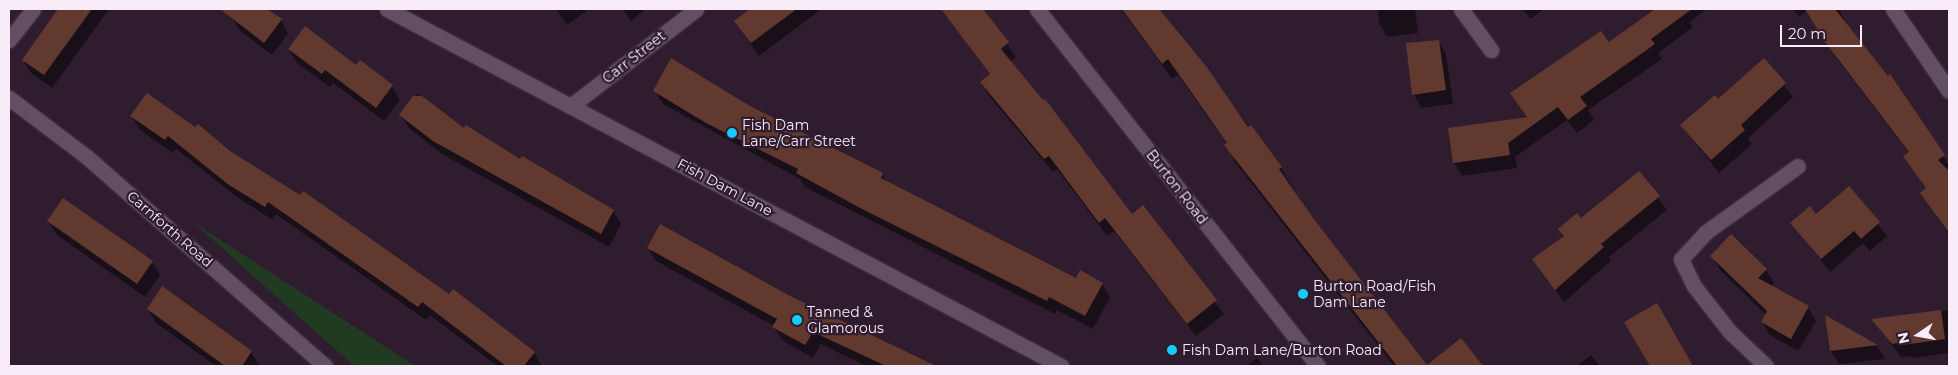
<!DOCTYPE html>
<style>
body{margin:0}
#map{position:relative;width:1958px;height:375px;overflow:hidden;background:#2f1d2f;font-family:Montserrat,sans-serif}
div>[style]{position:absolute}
.green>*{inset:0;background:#213b23}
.shadow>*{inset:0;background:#0007}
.building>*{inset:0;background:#62392e}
.roads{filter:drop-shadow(0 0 1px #483948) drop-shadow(0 0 1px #483948)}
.street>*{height:15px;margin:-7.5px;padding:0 7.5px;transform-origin:7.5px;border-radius:7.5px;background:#634f63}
.secondary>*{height:15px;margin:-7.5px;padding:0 7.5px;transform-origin:7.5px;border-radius:7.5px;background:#634f63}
.dots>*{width:14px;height:14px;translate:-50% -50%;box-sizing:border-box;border:2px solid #2f1d2f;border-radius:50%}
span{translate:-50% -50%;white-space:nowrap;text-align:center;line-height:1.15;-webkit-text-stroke:4.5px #2f1d2f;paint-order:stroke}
.street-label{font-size:14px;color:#f8ecf8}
.poi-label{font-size:14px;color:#f8ecf8}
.left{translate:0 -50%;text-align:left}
.frame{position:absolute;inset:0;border:10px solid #f8ecf8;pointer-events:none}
.north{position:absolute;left:1893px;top:310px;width:50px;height:50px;-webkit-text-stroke:4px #2f1d2f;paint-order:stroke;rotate:258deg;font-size:14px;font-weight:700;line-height:20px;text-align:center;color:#f8ecf8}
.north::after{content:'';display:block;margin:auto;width:18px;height:22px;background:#f8ecf8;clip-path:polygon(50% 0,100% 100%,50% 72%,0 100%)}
.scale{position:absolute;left:1780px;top:25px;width:82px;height:22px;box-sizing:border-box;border:2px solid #f8ecf8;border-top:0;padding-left:6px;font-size:15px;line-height:18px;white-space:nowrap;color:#f8ecf8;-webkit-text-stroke:4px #2f1d2f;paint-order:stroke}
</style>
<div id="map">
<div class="green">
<div style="clip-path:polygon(194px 223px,415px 366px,354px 366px)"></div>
</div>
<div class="shadow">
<div style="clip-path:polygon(60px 9px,109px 9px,52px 88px,31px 73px,23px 60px)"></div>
<div style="clip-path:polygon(238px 9px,266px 9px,281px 20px,288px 34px,272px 55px,240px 31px,232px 17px)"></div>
<div style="clip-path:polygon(556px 9px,585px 9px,586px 11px,567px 25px)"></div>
<div style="clip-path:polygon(622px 9px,646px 9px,631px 21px)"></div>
<div style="clip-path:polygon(752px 9px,818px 9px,819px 11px,759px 56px,735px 21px)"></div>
<div style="clip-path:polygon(943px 9px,982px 9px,1016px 57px,1010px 62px,1132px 216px,1143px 207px,1224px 314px,1196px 336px,1114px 231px,1107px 236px,1057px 169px,1053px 172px,989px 96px,981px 82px,990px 75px)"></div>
<div style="clip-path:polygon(1121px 9px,1158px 9px,1281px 168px,1312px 219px,1426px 366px,1394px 366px,1235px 162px,1227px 144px,1178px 75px,1172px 79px)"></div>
<div style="clip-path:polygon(1378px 9px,1415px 9px,1418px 33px,1387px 37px,1379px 23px)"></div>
<div style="clip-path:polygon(1523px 9px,1544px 9px,1530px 19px)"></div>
<div style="clip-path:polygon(1657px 9px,1707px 9px,1690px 22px,1693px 27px,1658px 53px,1662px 59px,1588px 110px,1594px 120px,1577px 133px,1567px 120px,1515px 157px,1517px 168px,1462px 176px,1454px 162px,1528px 118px,1512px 94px,1609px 44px)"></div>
<div style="clip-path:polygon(1793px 9px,1839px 9px,1849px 29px,1923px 124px,1949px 165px,1946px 173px,1949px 177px,1949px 235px,1921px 193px,1926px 189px,1905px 156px,1909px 153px,1835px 56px,1806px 11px,1799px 17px)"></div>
<div style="clip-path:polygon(1438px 41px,1446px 54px,1453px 104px,1421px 108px,1414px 94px)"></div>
<div style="clip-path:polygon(289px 49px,356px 66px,360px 62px,392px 86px,400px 100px,384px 121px,333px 83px,330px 87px,297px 63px)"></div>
<div style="clip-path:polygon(1764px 60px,1793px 97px,1748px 138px,1752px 144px,1719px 173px,1681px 125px,1718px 100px)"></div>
<div style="clip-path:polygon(655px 91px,749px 107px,882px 174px,887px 182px,1077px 279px,1102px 284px,1110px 297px,1093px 329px,1057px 310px,1055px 314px,805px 187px,800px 179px,663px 104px)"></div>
<div style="clip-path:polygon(417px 94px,464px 130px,613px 211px,621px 224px,609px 247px,442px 154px,409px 128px,401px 115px)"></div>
<div style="clip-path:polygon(132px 116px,229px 152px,534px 353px,542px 366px,497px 366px,430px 315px,426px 320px,276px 214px,273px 220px,238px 198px,176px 149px,173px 153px,140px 130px)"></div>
<div style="clip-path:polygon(1639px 173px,1667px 210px,1609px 257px,1611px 261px,1564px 302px,1534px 260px,1564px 237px,1560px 229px,1581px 220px)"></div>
<div style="clip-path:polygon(1849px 187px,1887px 236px,1870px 251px,1863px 243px,1830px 272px,1792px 223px,1816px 215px)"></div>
<div style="clip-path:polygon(49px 221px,152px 262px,160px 275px,145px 297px,57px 235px)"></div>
<div style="clip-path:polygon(648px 248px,790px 297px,934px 366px,866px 366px,821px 344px,813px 358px,782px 340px,774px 326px,656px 261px)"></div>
<div style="clip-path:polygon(1712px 256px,1766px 270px,1774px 283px,1771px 286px,1808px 307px,1816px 321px,1798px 351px,1770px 335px,1762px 322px,1766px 315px,1720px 270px)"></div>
<div style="clip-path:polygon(148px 309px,251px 352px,259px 365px,216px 366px,156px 323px)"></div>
<div style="clip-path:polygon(1949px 310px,1949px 353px,1912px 358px,1911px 356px,1901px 357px,1873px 320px)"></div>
<div style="clip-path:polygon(1827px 318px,1877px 346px,1885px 359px,1839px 364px,1831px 351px)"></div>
<div style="clip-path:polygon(1461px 340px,1481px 366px,1428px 366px)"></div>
<div style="clip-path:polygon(1591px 355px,1600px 366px,1577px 366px)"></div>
<div style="clip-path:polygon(1257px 358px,1263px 366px,1246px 366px)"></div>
</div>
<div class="building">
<div style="clip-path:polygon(58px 9px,92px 9px,44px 75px,22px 60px)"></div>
<div style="clip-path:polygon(220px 9px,267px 9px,282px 19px,264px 43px)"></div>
<div style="clip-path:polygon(750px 9px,797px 9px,751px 43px,734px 21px)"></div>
<div style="clip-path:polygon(941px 9px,983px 9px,1009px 42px,1001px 49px,1043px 100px,1045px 99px,1132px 214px,1143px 205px,1217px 300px,1187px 324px,1105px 218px,1099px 223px,1049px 156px,1044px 159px,980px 82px,990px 74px)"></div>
<div style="clip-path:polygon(1122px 9px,1159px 9px,1206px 66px,1248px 127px,1251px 125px,1282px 167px,1279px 169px,1313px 218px,1427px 365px,1461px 338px,1483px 366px,1397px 366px,1224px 145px,1227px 143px,1168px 59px,1162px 64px)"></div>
<div style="clip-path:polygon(1655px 9px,1692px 9px,1651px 39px,1655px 44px,1580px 97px,1587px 106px,1568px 120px,1558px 107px,1508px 143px,1510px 155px,1453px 163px,1448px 128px,1527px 117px,1510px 93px,1601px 31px,1609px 42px)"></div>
<div style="clip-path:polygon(1805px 9px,1835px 9px,1888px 76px,1890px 74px,1945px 155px,1938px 160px,1949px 171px,1949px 233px,1920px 193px,1926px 188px,1903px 156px,1909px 152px,1825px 42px)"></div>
<div style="clip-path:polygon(305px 26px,356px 65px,360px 60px,393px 85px,376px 108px,325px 70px,322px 74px,288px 49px)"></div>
<div style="clip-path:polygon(1439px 40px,1446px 90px,1412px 95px,1406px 43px)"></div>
<div style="clip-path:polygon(671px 58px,750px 106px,883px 173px,881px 178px,1076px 278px,1080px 270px,1103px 283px,1085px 316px,1049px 297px,1047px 301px,864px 210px,796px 173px,798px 169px,706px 123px,653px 91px)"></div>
<div style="clip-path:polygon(1764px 58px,1786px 83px,1741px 125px,1745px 130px,1711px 160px,1680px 125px,1715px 95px,1718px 99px)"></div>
<div style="clip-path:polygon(147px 93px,195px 127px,198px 124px,230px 151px,300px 195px,303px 191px,449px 294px,453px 289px,535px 352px,524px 366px,506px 366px,422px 302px,418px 307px,268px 202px,265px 207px,229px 185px,168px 136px,165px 140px,130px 116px)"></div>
<div style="clip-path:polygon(413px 96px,422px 96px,464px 128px,466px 125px,520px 159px,522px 156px,614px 210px,601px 234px,433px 141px,399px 115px)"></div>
<div style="clip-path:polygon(1639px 171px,1660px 196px,1601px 244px,1604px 247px,1555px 290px,1532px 259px,1564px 236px,1558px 229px,1577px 213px,1581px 218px)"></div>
<div style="clip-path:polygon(1849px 186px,1880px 222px,1861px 239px,1854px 231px,1821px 259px,1790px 223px,1810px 206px,1816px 214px)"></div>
<div style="clip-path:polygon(63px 198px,153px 261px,137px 284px,47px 221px)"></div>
<div style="clip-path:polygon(660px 224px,790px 296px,936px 366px,886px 366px,813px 332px,805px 345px,772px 327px,777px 319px,647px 248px)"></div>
<div style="clip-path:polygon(1731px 234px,1767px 269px,1758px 278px,1809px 306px,1791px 339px,1761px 322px,1767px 311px,1710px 256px)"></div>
<div style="clip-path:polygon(162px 286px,252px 351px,242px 366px,225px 366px,147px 309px)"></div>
<div style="clip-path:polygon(1657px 303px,1693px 366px,1650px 366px,1624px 322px)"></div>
<div style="clip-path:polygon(1941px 310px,1945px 339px,1903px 345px,1903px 342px,1892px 344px,1871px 319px)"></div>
<div style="clip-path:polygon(1825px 315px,1878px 345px,1830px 351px)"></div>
</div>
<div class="roads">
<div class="street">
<div style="left:1461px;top:9px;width:51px;rotate:53.8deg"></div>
<div style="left:1893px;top:9px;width:99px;rotate:55.7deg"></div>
<div style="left:9px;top:40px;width:39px;rotate:-52deg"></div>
<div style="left:9px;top:98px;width:98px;rotate:37.1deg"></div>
<div style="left:87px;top:157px;width:317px;rotate:41.3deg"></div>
<div style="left:572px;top:105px;width:157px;rotate:-37.7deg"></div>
<div style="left:1766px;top:366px;width:50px;rotate:-136.6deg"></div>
<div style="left:1730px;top:332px;width:58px;rotate:-128deg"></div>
<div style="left:1694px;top:286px;width:30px;rotate:-116deg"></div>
<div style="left:1681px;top:259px;width:37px;rotate:-47deg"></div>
<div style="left:1706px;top:232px;width:113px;rotate:-35.7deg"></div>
</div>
<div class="secondary">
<div style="left:387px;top:9px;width:763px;rotate:27.91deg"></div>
<div style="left:1037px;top:9px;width:454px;rotate:51.8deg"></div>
</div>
</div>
<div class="dots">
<div style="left:732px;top:133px;background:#16cafb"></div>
<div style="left:1303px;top:294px;background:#16cafb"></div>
<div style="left:797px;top:320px;background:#16cafb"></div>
<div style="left:1172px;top:350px;background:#16cafb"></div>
</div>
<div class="street-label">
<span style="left:634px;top:57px;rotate:-38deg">Carr Street</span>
<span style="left:725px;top:187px;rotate:28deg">Fish Dam Lane</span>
<span style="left:1177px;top:187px;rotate:52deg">Burton Road</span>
<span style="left:170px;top:229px;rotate:41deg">Carnforth Road</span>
</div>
<div class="poi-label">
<span class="left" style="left:742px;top:133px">Fish Dam<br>Lane/Carr Street</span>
<span class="left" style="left:1313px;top:294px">Burton Road/Fish<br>Dam Lane</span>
<span class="left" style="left:807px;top:320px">Tanned &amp;<br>Glamorous</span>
<span class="left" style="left:1182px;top:350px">Fish Dam Lane/Burton Road</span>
</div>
<div class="frame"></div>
<div class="north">N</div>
<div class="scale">20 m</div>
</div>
